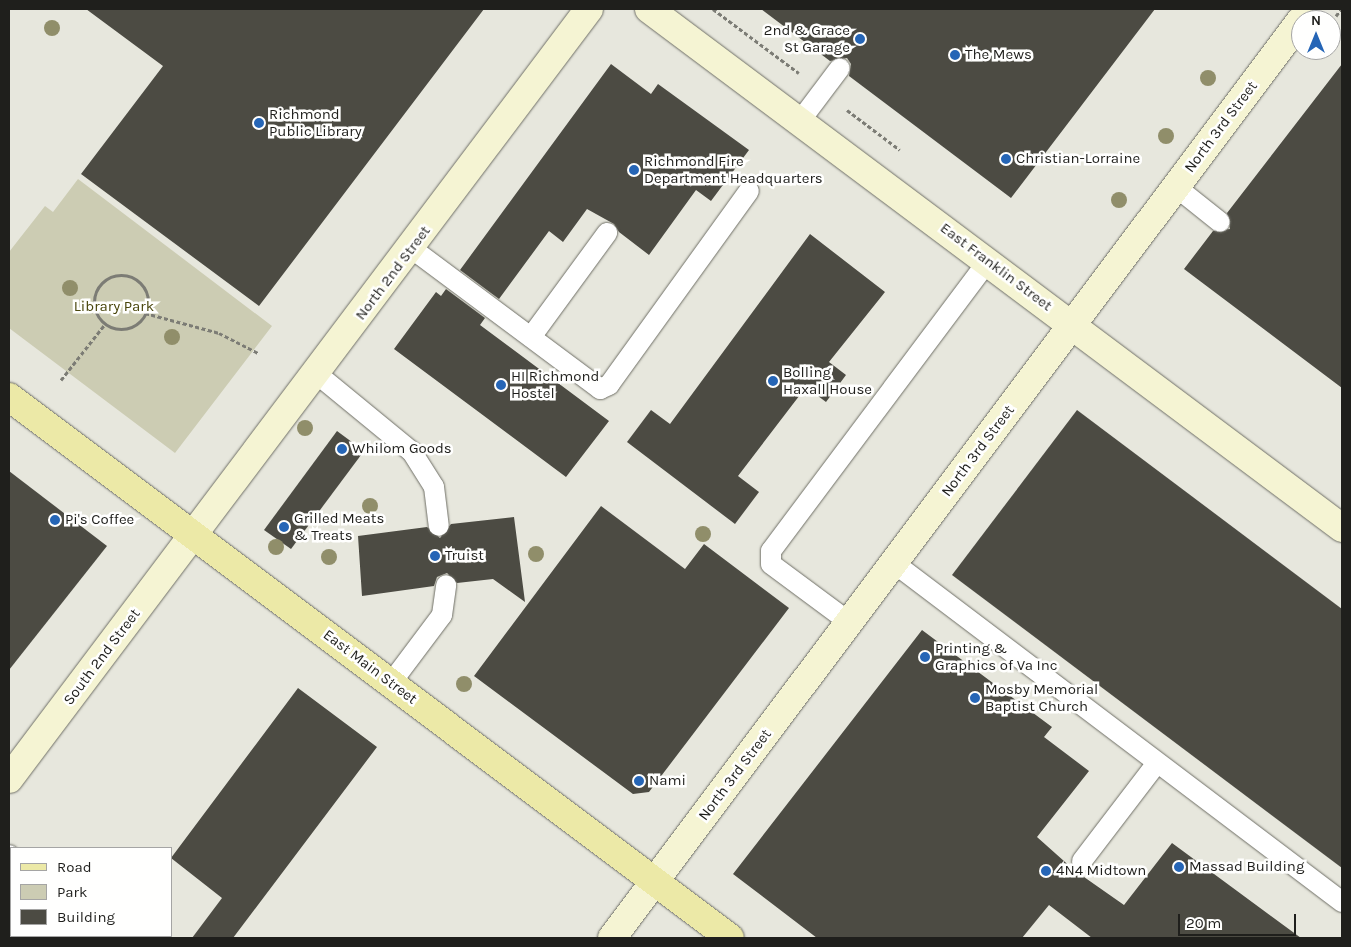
<!DOCTYPE html>
<style>
body{margin:0}
#map{position:relative;width:1351px;height:947px;overflow:hidden;background:#e7e7dd;font-family:Karla,sans-serif}
div>[style]{position:absolute}
.green>*{inset:0;background:#ccccb3}
.building>*{inset:0;background:#4c4b43}
.path>*{height:3px;margin-top:-1.5px;transform-origin:0;background:repeating-linear-gradient(90deg,#7c7c75 0 4px,transparent 0 6.5px)}
.path>.ring{margin:-1.5px;padding:0;box-sizing:content-box;background:none;border:3px solid #7c7c75;border-radius:50%}
.roads{filter:drop-shadow(0 0 1px #6f6f66) drop-shadow(0 0 1px #6f6f66)}
.lane>*{height:20px;margin:-10px;padding:0 10px;transform-origin:10px;border-radius:10px;background:#fff}
.secondary>*{height:28px;margin:-14px;padding:0 14px;transform-origin:14px;border-radius:14px;background:#f5f4d3}
.primary>*{height:28px;margin:-14px;padding:0 14px;transform-origin:14px;border-radius:14px;background:#ece9a7}
.trees>*{width:16px;height:16px;margin:-8px;border-radius:50%;background:#908e6a}
.dots>*{width:14px;height:14px;translate:-50% -50%;box-sizing:border-box;border:2px solid #fffffe;border-radius:50%}
span{translate:-50% -50%;white-space:nowrap;text-align:center;line-height:1.15;-webkit-text-stroke:5px #fffffe;paint-order:stroke}
.poi-label{font-size:15px;color:#1f1f1c}
.right{translate:-100% -50%;text-align:right}
.left{translate:0 -50%;text-align:left}
.street-label{font-size:15px;color:#1f1f1c}
.park-label{font-size:15px;color:#48450b}
.frame{position:absolute;inset:0;border:10px solid #1f1f1c;pointer-events:none}
.legend{position:absolute;left:10px;top:847px;width:162px;height:90px;box-sizing:border-box;background:#fffffe;border:1px solid #a5a5a4;margin:0;padding:6px 9px;list-style:none;font-size:15px;color:#1f1f1c}
.legend li{display:flex;align-items:center;gap:10px;height:25px}
.legend b{width:25px;border:1px solid #a5a5a4}
.north{position:absolute;left:1291px;top:10px;width:50px;height:50px;box-sizing:border-box;background:#fffffe;border:1px solid #a5a5a4;border-radius:50%;rotate:0deg;font-size:14px;font-weight:700;line-height:20px;text-align:center;color:#1f1f1c}
.north::after{content:'';display:block;margin:auto;width:18px;height:22px;background:#2565b6;clip-path:polygon(50% 0,100% 100%,50% 72%,0 100%)}
.scale{position:absolute;left:1178px;top:914px;width:118px;height:22px;box-sizing:border-box;border:2px solid #1f1f1c;border-top:0;padding-left:6px;font-size:15px;line-height:18px;white-space:nowrap;color:#1f1f1c;-webkit-text-stroke:4px #fffffe;paint-order:stroke}
</style>
<div id="map">
<div class="green">
<div style="clip-path:polygon(78px 179px,272px 326px,175px 453px,9px 328px,9px 252px,45px 206px,53px 212px)"></div>
</div>
<div class="building">
<div style="clip-path:polygon(86px 9px,484px 9px,259px 306px,81px 174px,163px 66px)"></div>
<div style="clip-path:polygon(761px 9px,1155px 9px,1011px 198px,849px 76px,851px 64px,847px 58px,830px 61px)"></div>
<div style="clip-path:polygon(611px 64px,651px 94px,658px 84px,749px 150px,711px 201px,696px 190px,649px 255px,619px 232px,614px 224px,587px 209px,563px 242px,549px 231px,499px 299px,460px 270px)"></div>
<div style="clip-path:polygon(1342px 64px,1342px 388px,1184px 269px,1213px 231px,1230px 229px,1227px 213px)"></div>
<div style="clip-path:polygon(810px 234px,885px 292px,829px 362px,846px 375px,826px 402px,806px 387px,738px 476px,759px 492px,735px 524px,627px 442px,651px 410px,670px 424px)"></div>
<div style="clip-path:polygon(446px 289px,485px 318px,480px 325px,609px 421px,566px 477px,394px 349px,436px 292px,441px 296px)"></div>
<div style="clip-path:polygon(1077px 410px,1342px 609px,1342px 868px,952px 575px)"></div>
<div style="clip-path:polygon(337px 431px,364px 451px,291px 549px,264px 530px)"></div>
<div style="clip-path:polygon(9px 471px,107px 546px,9px 670px)"></div>
<div style="clip-path:polygon(601px 506px,685px 569px,704px 544px,789px 608px,649px 792px,633px 794px,474px 676px)"></div>
<div style="clip-path:polygon(514px 517px,525px 602px,493px 579px,457px 583px,447px 573px,437px 577px,434px 586px,362px 596px,358px 536px,427px 527px,440px 538px,451px 524px)"></div>
<div style="clip-path:polygon(922px 630px,1052px 727px,1044px 737px,1089px 771px,1037px 837px,1074px 870px,1124px 905px,1172px 843px,1301px 938px,1092px 938px,1049px 905px,1022px 938px,817px 938px,733px 874px)"></div>
<div style="clip-path:polygon(298px 688px,377px 747px,233px 938px,192px 938px,222px 898px,171px 858px)"></div>
</div>
<div class="path">
<div style="left:713px;top:9px;width:107px;rotate:36.7deg"></div>
<div style="left:1336px;top:16px;width:9px;rotate:-54deg"></div>
<div style="left:847px;top:110px;width:66px;rotate:37deg"></div>
<div class="ring" style="left:94px;top:275px;width:51px;height:51px"></div>
<div style="left:145px;top:313px;width:77px;rotate:15.1deg"></div>
<div style="left:219px;top:333px;width:44px;rotate:27.1deg"></div>
<div style="left:61px;top:380px;width:71px;rotate:-51.8deg"></div>
</div>
<div class="roads">
<div class="lane">
<div style="left:800px;top:121px;width:66px;rotate:-53deg"></div>
<div style="left:1176px;top:187px;width:56px;rotate:38.5deg"></div>
<div style="left:411px;top:248px;width:236px;rotate:36.7deg"></div>
<div style="left:600px;top:389px;width:10px;rotate:-24deg"></div>
<div style="left:609px;top:385px;width:239px;rotate:-54.2deg"></div>
<div style="left:531px;top:337px;width:129px;rotate:-53.8deg"></div>
<div style="left:317px;top:374px;width:123px;rotate:39.4deg"></div>
<div style="left:412px;top:452px;width:41px;rotate:57.8deg"></div>
<div style="left:434px;top:487px;width:39px;rotate:83deg"></div>
<div style="left:894px;top:563px;width:562px;rotate:37.11deg"></div>
<div style="left:849px;top:622px;width:97px;rotate:-143.4deg"></div>
<div style="left:771px;top:564px;width:13px;rotate:-90deg"></div>
<div style="left:771px;top:551px;width:362px;rotate:-53.2deg"></div>
<div style="left:391px;top:683px;width:85px;rotate:-53.1deg"></div>
<div style="left:442px;top:615px;width:30px;rotate:-82deg"></div>
<div style="left:9px;top:855px;width:3px;rotate:45deg"></div>
<div style="left:1082px;top:861px;width:123px;rotate:-52.6deg"></div>
<div style="left:117px;top:936px;width:4px;rotate:27deg"></div>
</div>
<div class="secondary">
<div style="left:649px;top:9px;width:866px;rotate:36.83deg"></div>
<div style="left:9px;top:779px;width:964px;rotate:-53.01deg"></div>
<div style="left:612px;top:938px;width:1148px;rotate:-53.11deg"></div>
</div>
<div class="primary">
<div style="left:9px;top:397px;width:901px;rotate:36.88deg"></div>
</div>
</div>
<div class="trees">
<div style="left:52px;top:28px"></div>
<div style="left:1208px;top:78px"></div>
<div style="left:1166px;top:136px"></div>
<div style="left:1119px;top:200px"></div>
<div style="left:70px;top:288px"></div>
<div style="left:172px;top:337px"></div>
<div style="left:305px;top:428px"></div>
<div style="left:370px;top:506px"></div>
<div style="left:703px;top:534px"></div>
<div style="left:276px;top:547px"></div>
<div style="left:536px;top:554px"></div>
<div style="left:329px;top:557px"></div>
<div style="left:464px;top:684px"></div>
</div>
<div class="dots">
<div style="left:860px;top:39px;background:#2565b6"></div>
<div style="left:955px;top:55px;background:#2565b6"></div>
<div style="left:259px;top:123px;background:#2565b6"></div>
<div style="left:1006px;top:159px;background:#2565b6"></div>
<div style="left:634px;top:170px;background:#2565b6"></div>
<div style="left:773px;top:381px;background:#2565b6"></div>
<div style="left:501px;top:385px;background:#2565b6"></div>
<div style="left:342px;top:449px;background:#2565b6"></div>
<div style="left:55px;top:520px;background:#2565b6"></div>
<div style="left:284px;top:527px;background:#2565b6"></div>
<div style="left:435px;top:556px;background:#2565b6"></div>
<div style="left:925px;top:657px;background:#2565b6"></div>
<div style="left:975px;top:698px;background:#2565b6"></div>
<div style="left:639px;top:781px;background:#2565b6"></div>
<div style="left:1179px;top:867px;background:#2565b6"></div>
<div style="left:1046px;top:871px;background:#2565b6"></div>
</div>
<div class="poi-label">
<span class="right" style="left:850px;top:39px">2nd &amp; Grace<br>St Garage</span>
<span class="left" style="left:965px;top:55px">The Mews</span>
<span class="left" style="left:269px;top:123px">Richmond<br>Public Library</span>
<span class="left" style="left:1016px;top:159px">Christian-Lorraine</span>
<span class="left" style="left:644px;top:170px">Richmond Fire<br>Department Headquarters</span>
<span class="left" style="left:783px;top:381px">Bolling<br>Haxall House</span>
<span class="left" style="left:511px;top:385px">HI Richmond<br>Hostel</span>
<span class="left" style="left:352px;top:449px">Whilom Goods</span>
<span class="left" style="left:294px;top:527px">Grilled Meats<br>&amp; Treats</span>
<span class="left" style="left:65px;top:520px">Pi's Coffee</span>
<span class="left" style="left:445px;top:556px">Truist</span>
<span class="left" style="left:935px;top:657px">Printing &amp;<br>Graphics of Va Inc</span>
<span class="left" style="left:985px;top:698px">Mosby Memorial<br>Baptist Church</span>
<span class="left" style="left:649px;top:781px">Nami</span>
<span class="left" style="left:1189px;top:867px">Massad Building</span>
<span class="left" style="left:1056px;top:871px">4N4 Midtown</span>
</div>
<div class="street-label">
<span style="left:1221px;top:127px;rotate:-53deg">North 3rd Street</span>
<span style="left:996px;top:267px;rotate:37deg">East Franklin Street</span>
<span style="left:393px;top:273px;rotate:-53deg">North 2nd Street</span>
<span style="left:978px;top:451px;rotate:-53deg">North 3rd Street</span>
<span style="left:102px;top:657px;rotate:-53deg">South 2nd Street</span>
<span style="left:370px;top:667px;rotate:37deg">East Main Street</span>
<span style="left:735px;top:775px;rotate:-53deg">North 3rd Street</span>
</div>
<div class="park-label">
<span style="left:114px;top:307px">Library Park</span>
</div>
<div class="frame"></div>
<ul class="legend">
<li><b style="height:6px;background:#ece9a7"></b>Road</li>
<li><b style="height:14px;background:#ccccb3"></b>Park</li>
<li><b style="height:14px;background:#4c4b43"></b>Building</li>
</ul>
<div class="north">N</div>
<div class="scale">20 m</div>
</div>
